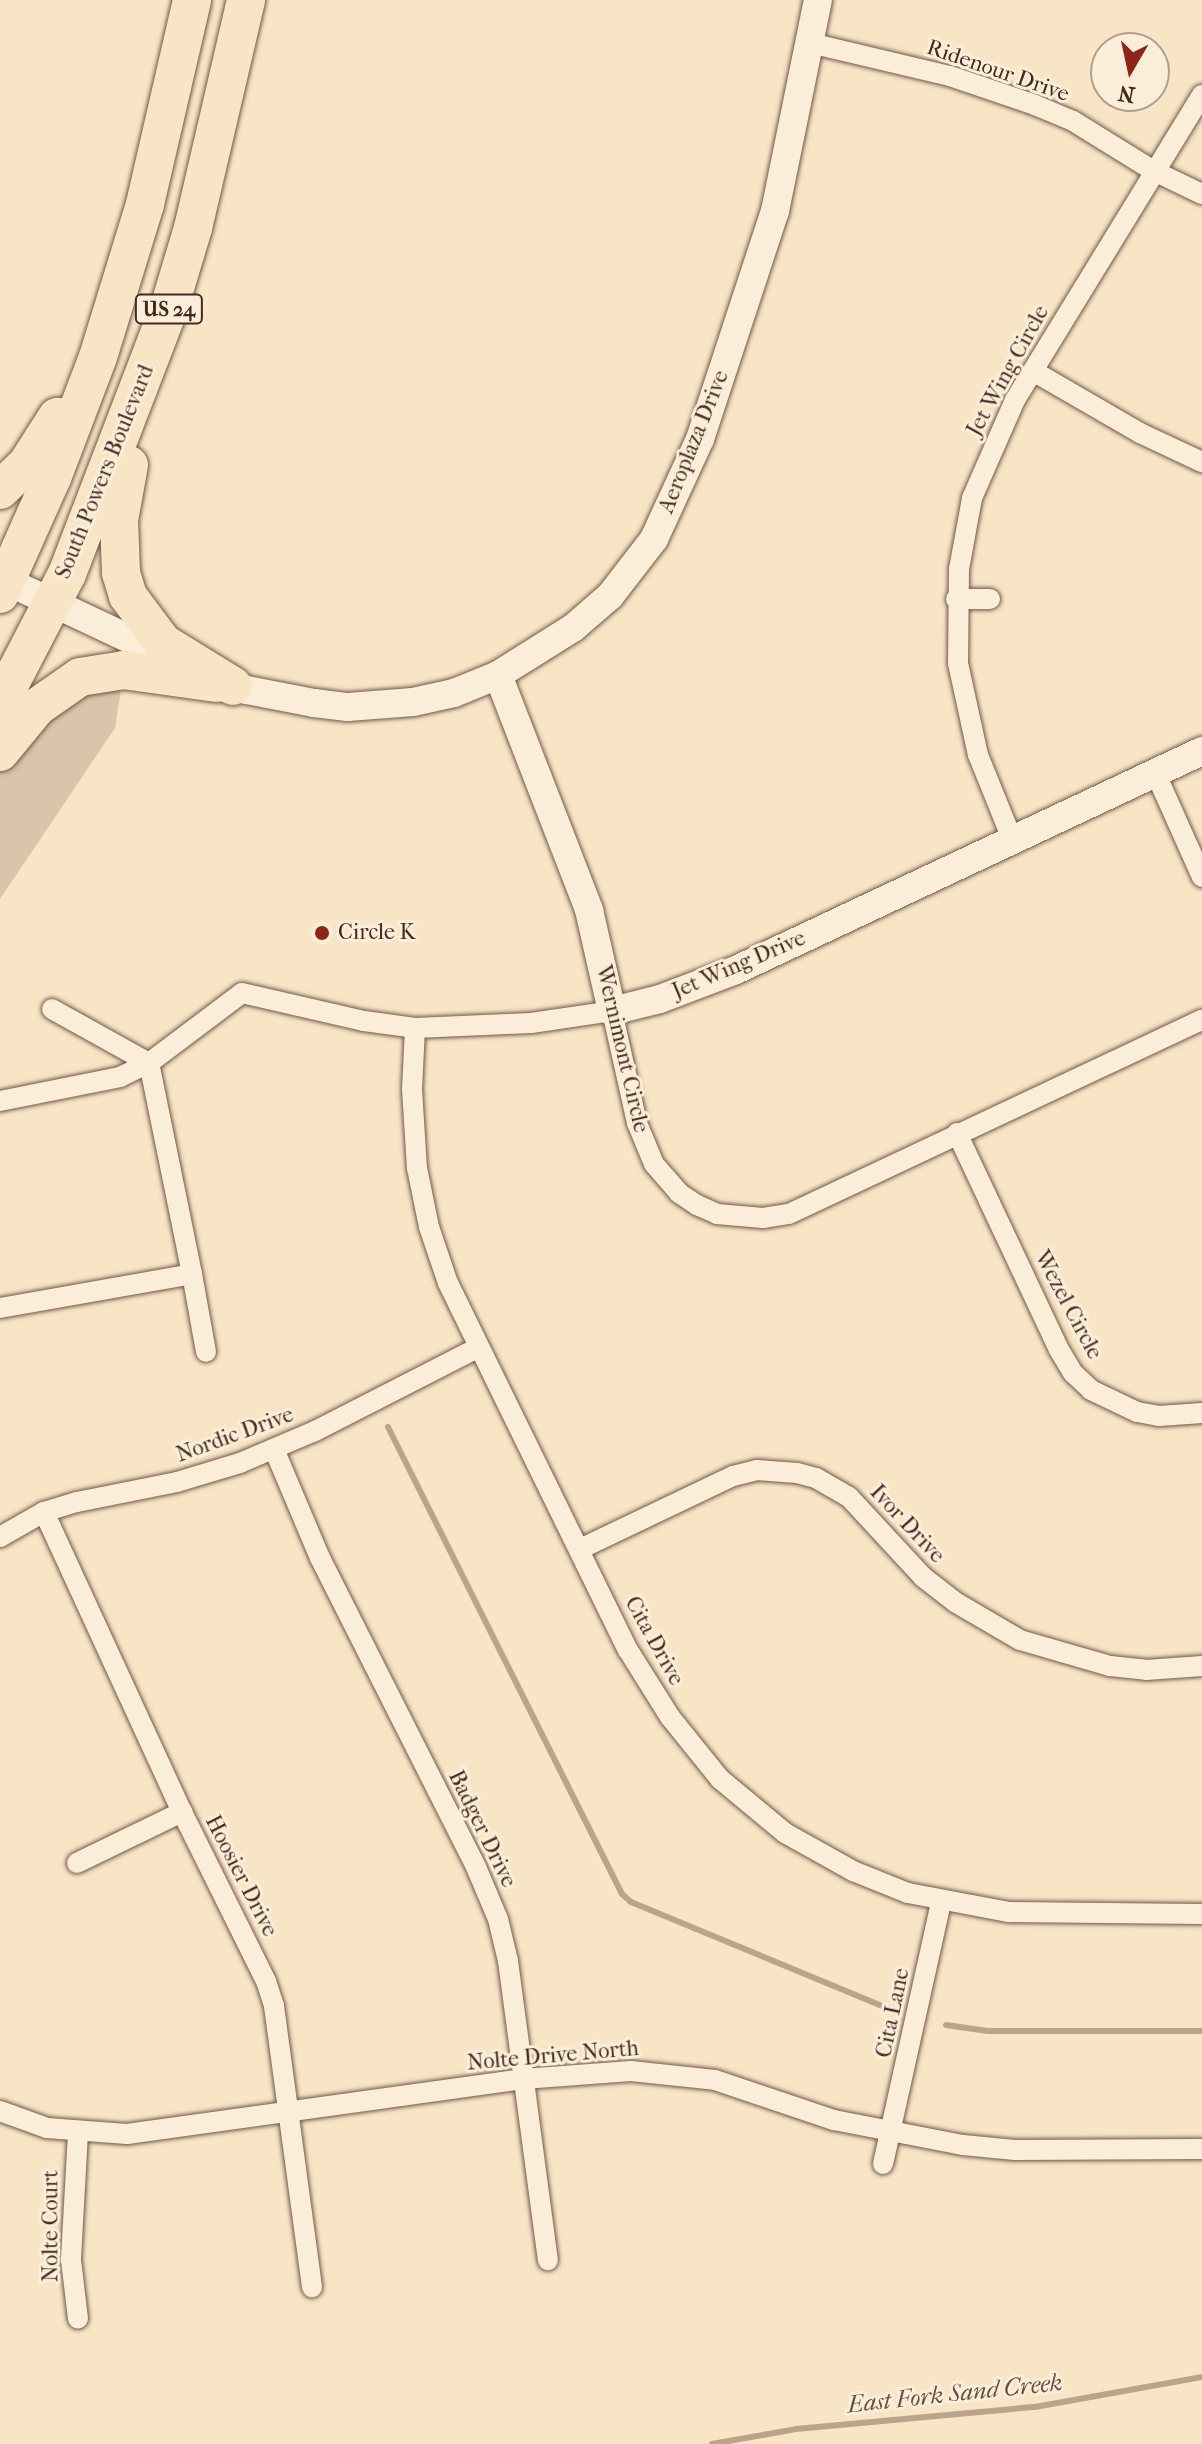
<!DOCTYPE html>
<style>
body{margin:0}
#map{position:relative;width:1202px;height:2444px;overflow:hidden;background:#f7e5c5;font-family:"IM FELL French Canon",serif}
div>[style]{position:absolute}
.green>*{inset:0;background:#d9c5a9}
.stream>*{height:6px;margin:-3px;padding:0 3px;transform-origin:3px;border-radius:3px;background:#baa58c}
.roads{filter:drop-shadow(0 0 2px #715848) drop-shadow(0 0 2px #715848)}
.street>*{height:20px;margin:-10px;padding:0 10px;transform-origin:10px;border-radius:10px;background:#faeed9}
.secondary>*{height:28px;margin:-14px;padding:0 14px;transform-origin:14px;border-radius:14px;background:#faeed9}
.highway>*{height:38px;margin:-19px;padding:0 19px;transform-origin:19px;border-radius:19px;background:#f7e5c5}
.dots>*{width:22px;height:22px;translate:-50% -50%;box-sizing:border-box;border:4px solid #faeed9;border-radius:50%}
span{translate:-50% -50%;white-space:nowrap;text-align:center;line-height:1.15;-webkit-text-stroke:6px #faeed9;paint-order:stroke}
.shield-label span{padding:2px 6px;background:#faeed9;border:2px solid;border-radius:6px;-webkit-text-stroke-width:0}
.shield-label{font-size:20px;color:#44291e;font-weight:700}
.street-label{font-size:22px;color:#44291e}
.poi-label{font-size:22px;color:#44291e}
.left{translate:0 -50%;text-align:left}
.water-label{font-size:24px;color:#674e3f;font-style:italic}
.north{position:absolute;left:1090px;top:32px;width:80px;height:80px;box-sizing:border-box;background:#faeed9;border:2px solid #b19f8e;border-radius:50%;rotate:189deg;font-size:22px;font-weight:700;line-height:32px;text-align:center;color:#44291e}
.north::after{content:'';display:block;margin:auto;width:28px;height:36px;background:#8f2418;clip-path:polygon(50% 0,100% 100%,50% 72%,0 100%)}
</style>
<div id="map">
<div class="green">
<div style="clip-path:polygon(124px 670px,115px 728px,0 899px,0 756px,24px 723px)"></div>
</div>
<div class="stream">
<div style="left:388px;top:1427px;width:522px;rotate:63.39deg"></div>
<div style="left:622px;top:1894px;width:12px;rotate:42deg"></div>
<div style="left:631px;top:1902px;width:279px;rotate:22.5deg"></div>
<div style="left:946px;top:2025px;width:42px;rotate:8.1deg"></div>
<div style="left:988px;top:2031px;width:214px"></div>
<div style="left:712px;top:2444px;width:85px;rotate:-10.1deg"></div>
<div style="left:796px;top:2429px;width:240px;rotate:-5.3deg"></div>
<div style="left:1035px;top:2407px;width:170px;rotate:-10.2deg"></div>
</div>
<div class="roads">
<div class="street">
<div style="left:810px;top:43px;width:144px;rotate:13.3deg"></div>
<div style="left:950px;top:76px;width:90px;rotate:18.8deg"></div>
<div style="left:1035px;top:105px;width:41px;rotate:22.8deg"></div>
<div style="left:1073px;top:121px;width:95px;rotate:31.7deg"></div>
<div style="left:1154px;top:171px;width:53px;rotate:25.6deg"></div>
<div style="left:1033px;top:371px;width:124px;rotate:30.1deg"></div>
<div style="left:1140px;top:433px;width:68px;rotate:25.1deg"></div>
<div style="left:956px;top:599px;width:34px"></div>
<div style="left:1155px;top:772px;width:115px;rotate:65.9deg"></div>
<div style="left:1012px;top:839px;width:91px;rotate:-112deg"></div>
<div style="left:978px;top:755px;width:94px;rotate:-102.3deg"></div>
<div style="left:958px;top:663px;width:94px;rotate:-89.4deg"></div>
<div style="left:959px;top:569px;width:72px;rotate:-79.6deg"></div>
<div style="left:972px;top:498px;width:107px;rotate:-66.3deg"></div>
<div style="left:1015px;top:400px;width:358px;rotate:-58.5deg"></div>
<div style="left:415px;top:1028px;width:61px;rotate:92.8deg"></div>
<div style="left:412px;top:1089px;width:79px;rotate:86.4deg"></div>
<div style="left:417px;top:1168px;width:60px;rotate:78.5deg"></div>
<div style="left:429px;top:1227px;width:59px;rotate:71.3deg"></div>
<div style="left:448px;top:1283px;width:409px;rotate:63.9deg"></div>
<div style="left:628px;top:1650px;width:79px;rotate:57.9deg"></div>
<div style="left:670px;top:1717px;width:80px;rotate:51.1deg"></div>
<div style="left:720px;top:1779px;width:85px;rotate:39.7deg"></div>
<div style="left:785px;top:1833px;width:78px;rotate:29.2deg"></div>
<div style="left:853px;top:1871px;width:59px;rotate:21.8deg"></div>
<div style="left:908px;top:1893px;width:103px;rotate:10.7deg"></div>
<div style="left:1009px;top:1912px;width:193px;rotate:0.6deg"></div>
<div style="left:0;top:1101px;width:122px;rotate:-11.3deg"></div>
<div style="left:120px;top:1077px;width:32px;rotate:-26deg"></div>
<div style="left:149px;top:1063px;width:116px;rotate:-37deg"></div>
<div style="left:242px;top:993px;width:125px;rotate:12.9deg"></div>
<div style="left:364px;top:1021px;width:51px;rotate:7.8deg"></div>
<div style="left:415px;top:1028px;width:116px;rotate:-2.5deg"></div>
<div style="left:531px;top:1023px;width:82px;rotate:-8.4deg"></div>
<div style="left:612px;top:1011px;width:115px;rotate:77.4deg"></div>
<div style="left:637px;top:1123px;width:44px;rotate:67.5deg"></div>
<div style="left:654px;top:1164px;width:38px;rotate:49deg"></div>
<div style="left:679px;top:1193px;width:22px;rotate:34deg"></div>
<div style="left:697px;top:1205px;width:22px;rotate:24deg"></div>
<div style="left:717px;top:1214px;width:46px;rotate:5deg"></div>
<div style="left:763px;top:1218px;width:26px;rotate:-9deg"></div>
<div style="left:789px;top:1214px;width:456px;rotate:-25.2deg"></div>
<div style="left:957px;top:1133px;width:238px;rotate:64.8deg"></div>
<div style="left:1058px;top:1348px;width:29px;rotate:59deg"></div>
<div style="left:1073px;top:1373px;width:25px;rotate:43deg"></div>
<div style="left:1091px;top:1390px;width:51px;rotate:25.6deg"></div>
<div style="left:1137px;top:1412px;width:22px;rotate:10deg"></div>
<div style="left:1159px;top:1416px;width:43px;rotate:-4deg"></div>
<div style="left:192px;top:1274px;width:79px;rotate:79.8deg"></div>
<div style="left:0;top:1308px;width:195px;rotate:-10deg"></div>
<div style="left:192px;top:1274px;width:215px;rotate:-101.5deg"></div>
<div style="left:149px;top:1063px;width:111px;rotate:-150.9deg"></div>
<div style="left:274px;top:1449px;width:118px;rotate:67.1deg"></div>
<div style="left:320px;top:1558px;width:346px;rotate:63.2deg"></div>
<div style="left:476px;top:1867px;width:56px;rotate:67.1deg"></div>
<div style="left:498px;top:1919px;width:43px;rotate:76.6deg"></div>
<div style="left:508px;top:1961px;width:302px;rotate:82.4deg"></div>
<div style="left:44px;top:1512px;width:330px;rotate:65.3deg"></div>
<div style="left:182px;top:1812px;width:189px;rotate:63.6deg"></div>
<div style="left:266px;top:1981px;width:26px;rotate:72deg"></div>
<div style="left:274px;top:2006px;width:284px;rotate:82.3deg"></div>
<div style="left:0;top:1537px;width:51px;rotate:-29.6deg"></div>
<div style="left:44px;top:1512px;width:34px;rotate:-17deg"></div>
<div style="left:77px;top:1502px;width:102px;rotate:-11.3deg"></div>
<div style="left:177px;top:1482px;width:66px;rotate:-16.8deg"></div>
<div style="left:240px;top:1463px;width:82px;rotate:-23.1deg"></div>
<div style="left:315px;top:1431px;width:182px;rotate:-27.1deg"></div>
<div style="left:580px;top:1549px;width:170px;rotate:-25.5deg"></div>
<div style="left:733px;top:1476px;width:25px;rotate:-14deg"></div>
<div style="left:757px;top:1470px;width:40px;rotate:4.3deg"></div>
<div style="left:797px;top:1473px;width:20px;rotate:15deg"></div>
<div style="left:816px;top:1478px;width:38px;rotate:30deg"></div>
<div style="left:849px;top:1497px;width:109px;rotate:47.2deg"></div>
<div style="left:923px;top:1577px;width:41px;rotate:38deg"></div>
<div style="left:955px;top:1602px;width:75px;rotate:30.3deg"></div>
<div style="left:1020px;top:1640px;width:94px;rotate:16.1deg"></div>
<div style="left:1110px;top:1666px;width:36px;rotate:6deg"></div>
<div style="left:1146px;top:1670px;width:56px;rotate:-4.1deg"></div>
<div style="left:77px;top:1863px;width:117px;rotate:-25.9deg"></div>
<div style="left:0;top:2111px;width:50px;rotate:19.9deg"></div>
<div style="left:47px;top:2128px;width:80px;rotate:4.3deg"></div>
<div style="left:127px;top:2134px;width:400px;rotate:-7.9deg"></div>
<div style="left:523px;top:2079px;width:108px;rotate:-4.2deg"></div>
<div style="left:631px;top:2071px;width:84px;rotate:6.1deg"></div>
<div style="left:715px;top:2080px;width:126px;rotate:18.6deg"></div>
<div style="left:834px;top:2120px;width:131px;rotate:11deg"></div>
<div style="left:963px;top:2145px;width:52px;rotate:5.5deg"></div>
<div style="left:1015px;top:2150px;width:187px;rotate:-0.3deg"></div>
<div style="left:78px;top:2133px;width:127px;rotate:93.2deg"></div>
<div style="left:71px;top:2260px;width:59px;rotate:83.2deg"></div>
<div style="left:883px;top:2164px;width:268px;rotate:-77.5deg"></div>
</div>
<div class="secondary">
<div style="left:0;top:578px;width:195px;rotate:25.2deg"></div>
<div style="left:498px;top:675px;width:252px;rotate:68.8deg"></div>
<div style="left:589px;top:910px;width:104px;rotate:77.2deg"></div>
<div style="left:612px;top:1011px;width:49px;rotate:-14deg"></div>
<div style="left:660px;top:999px;width:81px;rotate:-20.9deg"></div>
<div style="left:736px;top:970px;width:515px;rotate:-25.17deg"></div>
<div style="left:214px;top:677px;width:35px;rotate:22deg"></div>
<div style="left:247px;top:690px;width:68px;rotate:11deg"></div>
<div style="left:314px;top:703px;width:34px;rotate:7deg"></div>
<div style="left:348px;top:707px;width:65px;rotate:-4.4deg"></div>
<div style="left:413px;top:702px;width:42px;rotate:-12.4deg"></div>
<div style="left:454px;top:693px;width:48px;rotate:-22.2deg"></div>
<div style="left:498px;top:675px;width:89px;rotate:-32.1deg"></div>
<div style="left:573px;top:628px;width:49px;rotate:-40.9deg"></div>
<div style="left:610px;top:596px;width:72px;rotate:-52.3deg"></div>
<div style="left:654px;top:539px;width:110px;rotate:-65.3deg"></div>
<div style="left:700px;top:439px;width:240px;rotate:-71.8deg"></div>
<div style="left:775px;top:211px;width:215px;rotate:-78.5deg"></div>
</div>
<div class="highway">
<div style="left:129px;top:465px;width:56px;rotate:100.3deg"></div>
<div style="left:119px;top:520px;width:53px;rotate:87.8deg"></div>
<div style="left:121px;top:573px;width:24px;rotate:73deg"></div>
<div style="left:128px;top:596px;width:59px;rotate:53.3deg"></div>
<div style="left:163px;top:643px;width:82px;rotate:31.6deg"></div>
<div style="left:0;top:490px;width:37px;rotate:-44deg"></div>
<div style="left:27px;top:464px;width:56px;rotate:-57.4deg"></div>
<div style="left:0;top:594px;width:127px;rotate:-65.9deg"></div>
<div style="left:52px;top:478px;width:129px;rotate:-69.2deg"></div>
<div style="left:98px;top:357px;width:160px;rotate:-72.9deg"></div>
<div style="left:145px;top:204px;width:209px;rotate:-77deg"></div>
<div style="left:0;top:703px;width:145px;rotate:-62.6deg"></div>
<div style="left:67px;top:574px;width:285px;rotate:-69deg"></div>
<div style="left:169px;top:308px;width:84px;rotate:-73.3deg"></div>
<div style="left:193px;top:228px;width:234px;rotate:-76.9deg"></div>
<div style="left:0;top:752px;width:58px;rotate:-50.6deg"></div>
<div style="left:37px;top:707px;width:52px;rotate:-34.9deg"></div>
<div style="left:80px;top:677px;width:45px;rotate:-9deg"></div>
<div style="left:124px;top:670px;width:94px;rotate:8deg"></div>
</div>
</div>
<div class="dots">
<div style="left:322px;top:933px;background:#8f2418"></div>
</div>
<div class="shield-label">
<span style="left:169px;top:309px">US 24</span>
</div>
<div class="street-label">
<span style="left:998px;top:71px;rotate:19deg">Ridenour Drive</span>
<span style="left:1008px;top:371px;rotate:-61deg">Jet Wing Circle</span>
<span style="left:694px;top:442px;rotate:-68deg">Aeroplaza Drive</span>
<span style="left:105px;top:472px;rotate:-68deg">South Powers Boulevard</span>
<span style="left:739px;top:965px;rotate:-23deg">Jet Wing Drive</span>
<span style="left:622px;top:1049px;rotate:77deg">Wernimont Circle</span>
<span style="left:1068px;top:1305px;rotate:62deg">Wezel Circle</span>
<span style="left:235px;top:1435px;rotate:-20deg">Nordic Drive</span>
<span style="left:907px;top:1524px;rotate:47deg">Ivor Drive</span>
<span style="left:654px;top:1641px;rotate:61deg">Cita Drive</span>
<span style="left:482px;top:1829px;rotate:64deg">Badger Drive</span>
<span style="left:241px;top:1876px;rotate:63deg">Hoosier Drive</span>
<span style="left:893px;top:2013px;rotate:-78deg">Cita Lane</span>
<span style="left:553px;top:2056px;rotate:-5deg">Nolte Drive North</span>
<span style="left:51px;top:2226px;rotate:-90deg">Nolte Court</span>
</div>
<div class="poi-label">
<span class="left" style="left:338px;top:933px">Circle K</span>
</div>
<div class="water-label">
<span style="left:955px;top:2394px;rotate:-6deg">East Fork Sand Creek</span>
</div>
<div class="north">N</div>
</div>
